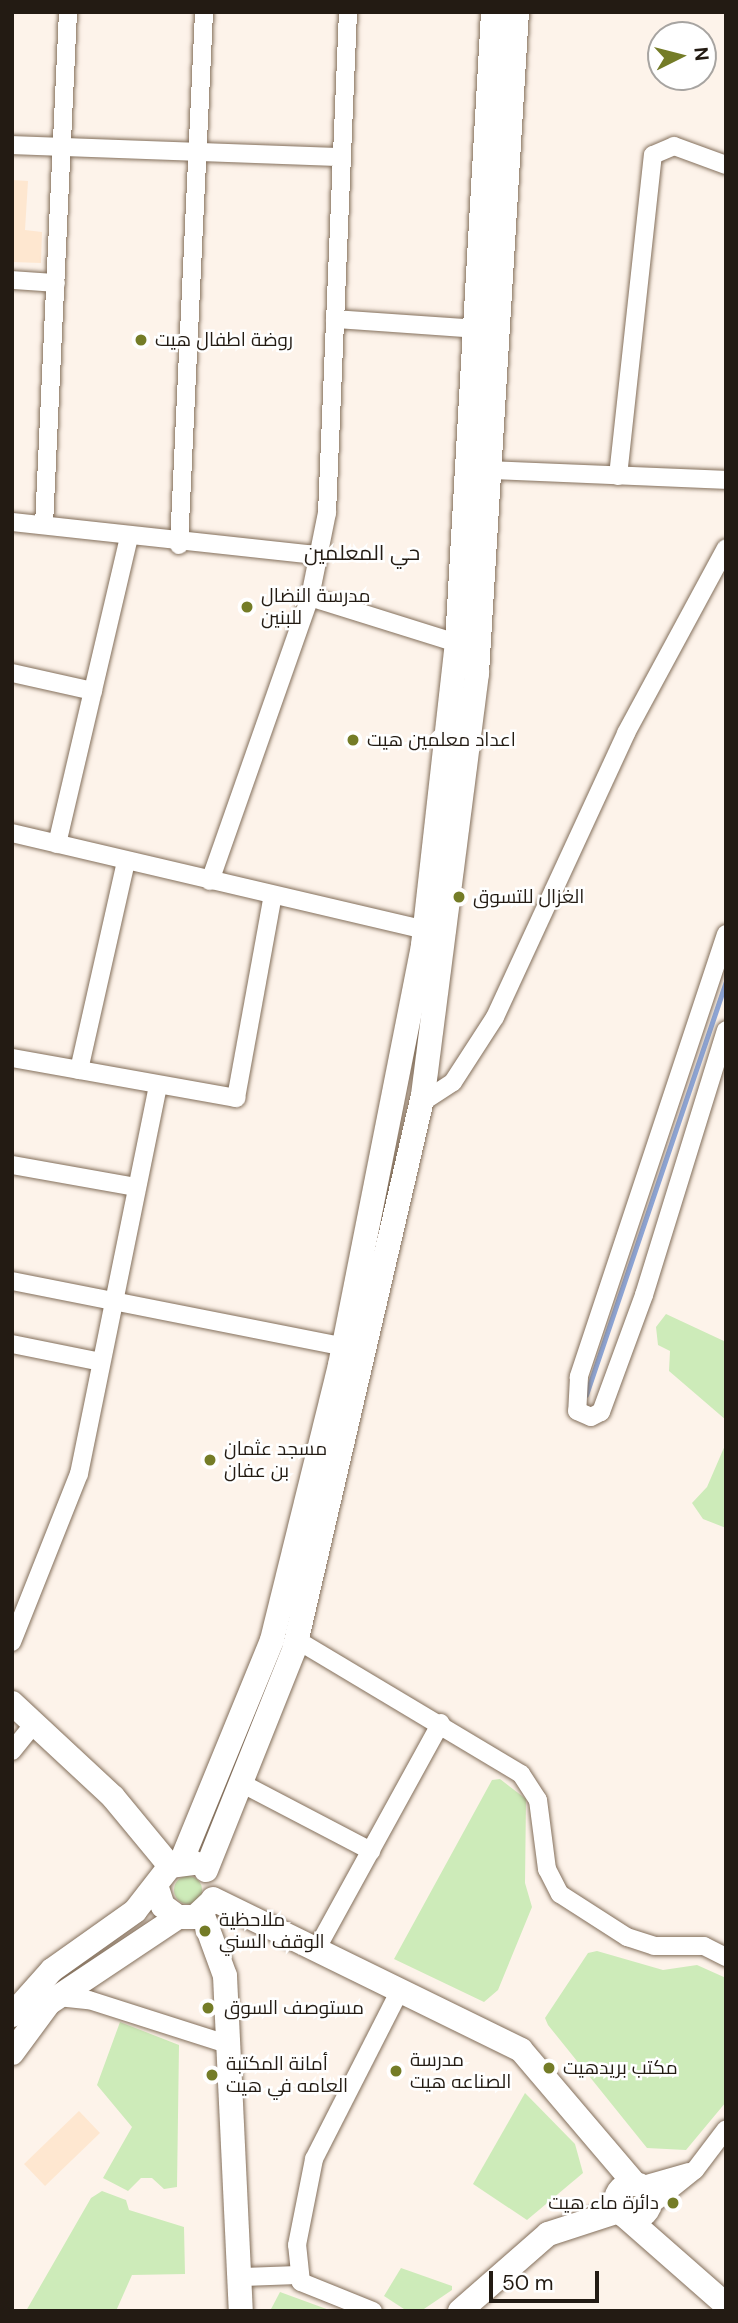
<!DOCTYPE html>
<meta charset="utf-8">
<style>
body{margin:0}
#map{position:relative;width:738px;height:2323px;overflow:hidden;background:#fdf3ea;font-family:"DM Sans",Cairo,sans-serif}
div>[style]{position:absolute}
.built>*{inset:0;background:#fee7d0}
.green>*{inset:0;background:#cdebb9}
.round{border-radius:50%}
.stream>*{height:4.5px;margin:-2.25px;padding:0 2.25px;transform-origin:2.25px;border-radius:2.25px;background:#8ca4d5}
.roads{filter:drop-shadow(0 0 2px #836f5b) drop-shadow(0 0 2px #836f5b)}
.street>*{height:18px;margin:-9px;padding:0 9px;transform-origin:9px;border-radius:9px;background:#fff}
.secondary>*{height:24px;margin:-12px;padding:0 12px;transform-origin:12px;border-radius:12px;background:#fff}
.secondary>.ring{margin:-12px;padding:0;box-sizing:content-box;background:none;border:24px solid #fff;border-radius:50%}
.dots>*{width:19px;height:19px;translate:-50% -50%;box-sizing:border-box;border:4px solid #fff;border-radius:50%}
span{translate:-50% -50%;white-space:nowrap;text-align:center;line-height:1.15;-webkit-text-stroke:5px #fff;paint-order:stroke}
.poi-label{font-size:19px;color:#231b13}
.left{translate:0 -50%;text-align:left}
.right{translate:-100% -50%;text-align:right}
.neighbourhood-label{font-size:21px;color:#231b13}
.frame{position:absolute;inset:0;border:14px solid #231b13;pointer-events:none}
.north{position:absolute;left:647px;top:21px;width:70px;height:70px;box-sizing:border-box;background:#fff;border:2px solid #a7a4a1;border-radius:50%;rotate:84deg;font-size:19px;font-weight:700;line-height:28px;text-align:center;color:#231b13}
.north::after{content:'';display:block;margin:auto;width:24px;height:32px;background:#747c27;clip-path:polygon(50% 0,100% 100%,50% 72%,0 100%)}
.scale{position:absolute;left:489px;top:2271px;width:110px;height:32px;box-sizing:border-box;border:4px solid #231b13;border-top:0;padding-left:9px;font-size:21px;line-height:24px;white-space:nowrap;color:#231b13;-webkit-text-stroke:5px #fff;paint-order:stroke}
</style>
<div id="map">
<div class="built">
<div style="clip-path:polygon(12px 180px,28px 181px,25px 230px,42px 232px,41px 263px,12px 262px)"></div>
<div style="clip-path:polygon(79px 2111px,100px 2133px,45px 2186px,24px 2164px)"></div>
</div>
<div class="green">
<div style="clip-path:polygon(666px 1314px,726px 1342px,726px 1420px,669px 1371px,670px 1351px,658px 1345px,656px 1327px)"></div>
<div style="clip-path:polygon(726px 1443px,726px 1528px,703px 1519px,692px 1503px,707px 1487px)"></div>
<div style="clip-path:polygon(500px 1779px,526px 1799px,525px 1883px,532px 1907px,498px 1990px,484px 2002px,394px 1959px,492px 1780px)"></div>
<div class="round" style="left:174px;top:1876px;width:28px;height:28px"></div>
<div style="clip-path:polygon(597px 1951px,663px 1970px,697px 1965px,726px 1978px,726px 2102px,686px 2150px,647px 2148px,548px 2025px,545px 2018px,588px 1953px)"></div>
<div style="clip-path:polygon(120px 2022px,179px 2045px,177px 2187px,164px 2189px,152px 2178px,141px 2178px,128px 2191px,103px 2178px,132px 2127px,97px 2085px)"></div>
<div style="clip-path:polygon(525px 2093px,575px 2144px,583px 2173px,527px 2220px,473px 2184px)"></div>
<div style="clip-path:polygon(102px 2191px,126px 2200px,129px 2210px,184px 2227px,185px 2274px,132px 2275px,116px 2311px,26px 2311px,91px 2198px)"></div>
<div style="clip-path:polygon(401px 2268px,452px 2286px,452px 2290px,421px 2311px,407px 2311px,384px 2296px)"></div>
<div style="clip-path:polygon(280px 2292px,332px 2311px,270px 2311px)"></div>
</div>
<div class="stream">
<div style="left:586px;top:1395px;width:437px;rotate:-71.3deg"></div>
</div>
<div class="roads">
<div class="street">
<div style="left:12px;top:145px;width:330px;rotate:2.1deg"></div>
<div style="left:12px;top:280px;width:44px;rotate:3.9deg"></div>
<div style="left:335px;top:319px;width:142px;rotate:4deg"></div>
<div style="left:490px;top:470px;width:236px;rotate:2.4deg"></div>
<div style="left:618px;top:476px;width:323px;rotate:-83.8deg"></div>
<div style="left:653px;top:155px;width:23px;rotate:-23deg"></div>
<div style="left:674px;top:146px;width:55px;rotate:20.1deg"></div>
<div style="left:12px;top:522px;width:308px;rotate:6.2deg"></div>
<div style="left:44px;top:525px;width:514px;rotate:-87.32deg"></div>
<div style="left:179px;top:545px;width:534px;rotate:-87.31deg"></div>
<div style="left:310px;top:597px;width:154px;rotate:17.4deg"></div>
<div style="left:12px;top:673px;width:83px;rotate:12.5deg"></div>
<div style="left:12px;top:833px;width:424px;rotate:13.2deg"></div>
<div style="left:57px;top:844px;width:315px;rotate:-76.8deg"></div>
<div style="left:210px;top:881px;width:301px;rotate:-70.6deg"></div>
<div style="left:310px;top:597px;width:86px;rotate:-78.6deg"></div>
<div style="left:327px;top:513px;width:501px;rotate:-87.6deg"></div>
<div style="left:726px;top:934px;width:467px;rotate:108.4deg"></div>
<div style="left:579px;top:1377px;width:34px;rotate:93deg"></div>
<div style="left:577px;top:1411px;width:15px;rotate:23deg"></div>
<div style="left:591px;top:1417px;width:11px;rotate:-27deg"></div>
<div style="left:601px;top:1412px;width:125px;rotate:-69.8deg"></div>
<div style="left:644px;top:1295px;width:277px;rotate:-72.8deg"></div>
<div style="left:12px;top:1058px;width:228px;rotate:10.1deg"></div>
<div style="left:236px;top:1098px;width:206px;rotate:-79.7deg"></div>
<div style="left:79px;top:1070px;width:214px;rotate:-77.3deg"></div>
<div style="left:421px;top:1103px;width:38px;rotate:-33deg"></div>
<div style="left:453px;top:1082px;width:77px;rotate:-57.1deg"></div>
<div style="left:495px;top:1017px;width:313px;rotate:-65.2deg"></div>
<div style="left:626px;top:733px;width:210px;rotate:-61.6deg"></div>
<div style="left:12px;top:1165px;width:126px;rotate:10.1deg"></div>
<div style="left:12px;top:1281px;width:338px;rotate:11.2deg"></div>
<div style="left:12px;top:1344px;width:91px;rotate:11.4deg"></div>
<div style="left:297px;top:1640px;width:261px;rotate:30.9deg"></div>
<div style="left:521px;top:1774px;width:31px;rotate:57deg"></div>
<div style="left:538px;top:1800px;width:70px;rotate:82.6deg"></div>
<div style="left:547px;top:1869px;width:28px;rotate:63deg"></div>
<div style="left:560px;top:1894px;width:80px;rotate:32.7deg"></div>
<div style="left:627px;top:1937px;width:28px;rotate:18deg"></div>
<div style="left:654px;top:1946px;width:50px"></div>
<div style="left:704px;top:1946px;width:25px;rotate:27deg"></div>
<div style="left:12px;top:1642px;width:181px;rotate:-68.3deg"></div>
<div style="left:79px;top:1474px;width:395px;rotate:-78.5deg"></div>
<div style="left:12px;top:1751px;width:36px;rotate:-51deg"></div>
<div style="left:241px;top:1783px;width:147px;rotate:27.6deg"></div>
<div style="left:316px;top:1950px;width:259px;rotate:-61.2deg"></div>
<div style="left:58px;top:1997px;width:31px;rotate:6deg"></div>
<div style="left:89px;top:2000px;width:148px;rotate:17.7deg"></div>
<div style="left:640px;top:2186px;width:51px;rotate:-15.9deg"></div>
<div style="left:649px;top:2207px;width:59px;rotate:-38.8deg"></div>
<div style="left:695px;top:2170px;width:51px;rotate:-52.9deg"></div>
<div style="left:243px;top:2277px;width:55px;rotate:-2.1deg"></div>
<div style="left:373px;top:2311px;width:78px;rotate:-158.1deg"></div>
<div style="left:301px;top:2282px;width:37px;rotate:-96deg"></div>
<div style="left:297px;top:2245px;width:88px;rotate:-78.8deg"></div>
<div style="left:314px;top:2159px;width:190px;rotate:-63deg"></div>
</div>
<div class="secondary">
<div style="left:12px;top:1703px;width:138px;rotate:42.9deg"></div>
<div style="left:113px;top:1797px;width:89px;rotate:50.4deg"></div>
<div style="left:181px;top:1862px;width:240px;rotate:-67.7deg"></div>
<div style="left:272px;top:1640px;width:283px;rotate:-76.1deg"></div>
<div style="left:340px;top:1365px;width:428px;rotate:-78.8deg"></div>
<div style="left:423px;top:945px;width:304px;rotate:-83.6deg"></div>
<div style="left:457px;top:643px;width:632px;rotate:-86.73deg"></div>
<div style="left:206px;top:1870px;width:240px;rotate:-68.2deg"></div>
<div style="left:295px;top:1647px;width:567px;rotate:-76.94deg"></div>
<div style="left:423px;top:1095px;width:425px;rotate:-82.7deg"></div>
<div style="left:477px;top:673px;width:662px;rotate:-86.54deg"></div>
<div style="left:157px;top:1888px;width:19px;rotate:72deg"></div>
<div style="left:163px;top:1906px;width:19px;rotate:36deg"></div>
<div style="left:178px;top:1917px;width:17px"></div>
<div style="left:195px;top:1917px;width:23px;rotate:-43deg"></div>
<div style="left:213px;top:1899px;width:343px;rotate:26.1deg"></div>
<div style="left:521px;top:2050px;width:176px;rotate:49.6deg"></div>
<div style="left:202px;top:1913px;width:67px;rotate:69.9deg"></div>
<div style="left:225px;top:1976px;width:335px;rotate:87.3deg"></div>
<div style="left:12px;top:2015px;width:60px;rotate:-48.4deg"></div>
<div style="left:52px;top:1970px;width:102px;rotate:-35.4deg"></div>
<div style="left:135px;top:1911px;width:57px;rotate:-52.1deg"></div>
<div style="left:170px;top:1866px;width:25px;rotate:-7deg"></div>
<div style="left:12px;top:2053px;width:62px;rotate:-53.5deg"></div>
<div style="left:49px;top:2003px;width:155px;rotate:-33.7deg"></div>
<div class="ring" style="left:616px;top:2184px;width:10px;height:10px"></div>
<div style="left:626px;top:2217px;width:133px;rotate:41.3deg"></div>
<div style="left:460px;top:2311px;width:117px;rotate:-41.2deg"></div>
<div style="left:548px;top:2234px;width:75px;rotate:-17.9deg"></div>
</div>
</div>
<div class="dots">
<div style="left:141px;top:340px;background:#747c27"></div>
<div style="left:247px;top:607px;background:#747c27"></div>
<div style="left:353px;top:740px;background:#747c27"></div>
<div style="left:459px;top:897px;background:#747c27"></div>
<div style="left:210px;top:1460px;background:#747c27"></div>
<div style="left:205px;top:1931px;background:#747c27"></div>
<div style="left:208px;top:2008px;background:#747c27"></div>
<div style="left:549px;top:2068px;background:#747c27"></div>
<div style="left:396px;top:2071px;background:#747c27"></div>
<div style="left:212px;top:2075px;background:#747c27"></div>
<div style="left:673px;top:2203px;background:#747c27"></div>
</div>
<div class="poi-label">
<span class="left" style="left:155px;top:340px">روضة اطفال هيت</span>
<span class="left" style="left:261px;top:607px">مدرسة النضال<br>للبنين</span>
<span class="left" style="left:367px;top:740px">اعداد معلمين هيت</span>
<span class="left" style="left:473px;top:897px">الغزال للتسوق</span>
<span class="left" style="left:224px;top:1460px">مسجد عثمان<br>بن عفان</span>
<span class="left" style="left:219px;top:1931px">ملاحظية<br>الوقف السني</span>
<span class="left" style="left:224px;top:2008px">مستوصف السوق</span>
<span class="left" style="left:410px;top:2071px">مدرسة<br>الصناعه هيت</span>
<span class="left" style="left:226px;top:2075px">أمانة المكتبة<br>العامه في هيت</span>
<span class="left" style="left:563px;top:2068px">مكتب بريدهيت</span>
<span class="right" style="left:659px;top:2203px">دائرة ماء هيت</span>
</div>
<div class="neighbourhood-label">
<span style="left:362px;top:553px">حي المعلمين</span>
</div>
<div class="frame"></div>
<div class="north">N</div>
<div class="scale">50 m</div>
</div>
